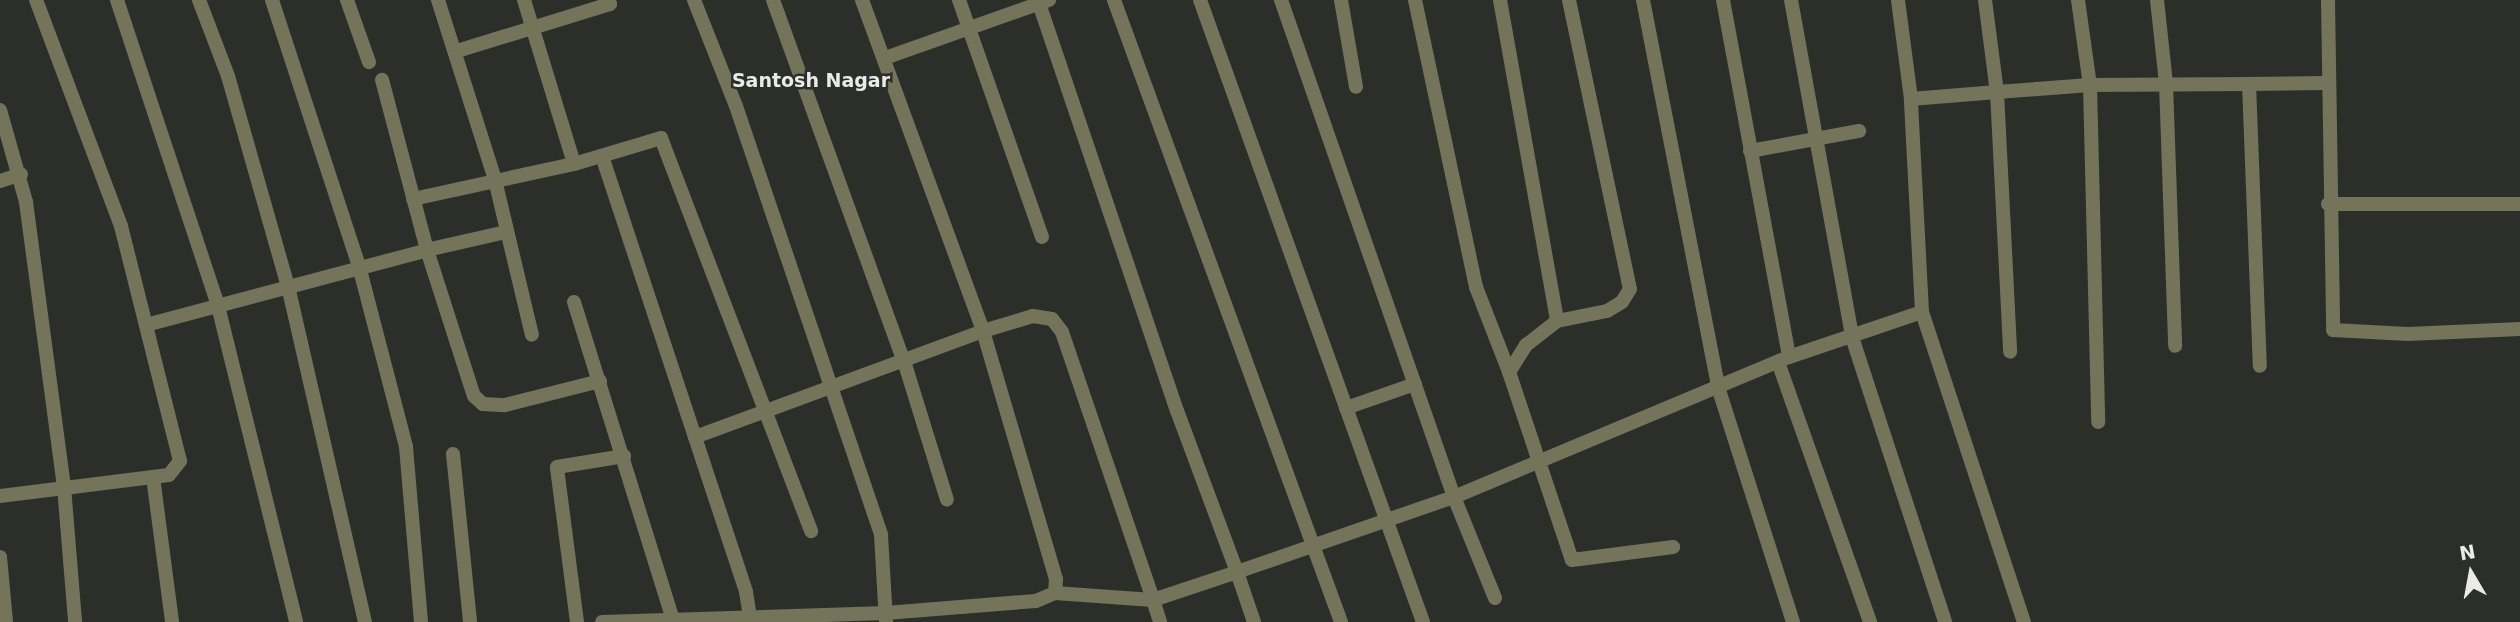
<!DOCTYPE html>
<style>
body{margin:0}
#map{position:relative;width:2520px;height:622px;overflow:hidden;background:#2c2e2a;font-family:"DejaVu Sans",sans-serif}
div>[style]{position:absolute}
.minor>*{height:14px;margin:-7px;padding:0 7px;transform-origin:7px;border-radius:7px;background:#74745a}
span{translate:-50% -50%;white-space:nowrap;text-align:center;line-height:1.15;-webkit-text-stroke:5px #2c2e2a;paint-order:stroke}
.neighbourhood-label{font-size:19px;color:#eaebe8;font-weight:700}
.north{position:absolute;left:2436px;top:538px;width:70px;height:70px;-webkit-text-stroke:5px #2c2e2a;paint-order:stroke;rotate:350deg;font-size:19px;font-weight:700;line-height:28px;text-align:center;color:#eaebe8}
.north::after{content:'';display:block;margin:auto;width:24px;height:32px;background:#eaebe8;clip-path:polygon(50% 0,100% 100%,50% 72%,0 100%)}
</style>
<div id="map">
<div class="minor">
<div style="left:117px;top:0;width:322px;rotate:71.7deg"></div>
<div style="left:218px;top:306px;width:325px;rotate:76.1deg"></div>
<div style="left:199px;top:0;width:81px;rotate:69.1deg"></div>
<div style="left:228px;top:76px;width:218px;rotate:74.1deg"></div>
<div style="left:288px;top:286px;width:345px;rotate:77.1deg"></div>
<div style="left:272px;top:0;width:280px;rotate:71.9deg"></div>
<div style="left:359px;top:266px;width:187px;rotate:75.4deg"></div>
<div style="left:406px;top:447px;width:176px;rotate:85.1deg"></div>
<div style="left:347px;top:0;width:66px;rotate:70.5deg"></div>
<div style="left:438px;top:0;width:189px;rotate:72.4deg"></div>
<div style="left:495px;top:180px;width:159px;rotate:76.6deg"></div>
<div style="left:524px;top:0;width:171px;rotate:73deg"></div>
<div style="left:694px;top:0;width:114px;rotate:68.4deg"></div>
<div style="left:736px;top:106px;width:453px;rotate:71.3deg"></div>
<div style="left:881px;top:535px;width:87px;rotate:86.7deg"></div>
<div style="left:773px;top:0;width:384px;rotate:70.1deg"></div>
<div style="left:904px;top:361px;width:145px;rotate:72.8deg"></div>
<div style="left:862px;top:0;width:352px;rotate:69.9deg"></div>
<div style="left:983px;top:331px;width:259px;rotate:73.6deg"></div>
<div style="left:1056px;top:579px;width:14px;rotate:94deg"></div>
<div style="left:959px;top:0;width:251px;rotate:70.7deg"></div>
<div style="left:1114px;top:0;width:662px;rotate:69.95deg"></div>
<div style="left:1200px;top:0;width:661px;rotate:70.28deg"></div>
<div style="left:1281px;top:0;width:526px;rotate:70.81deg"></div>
<div style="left:1454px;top:497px;width:109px;rotate:67.9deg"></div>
<div style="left:1341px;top:0;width:88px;rotate:80.2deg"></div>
<div style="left:1415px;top:0;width:293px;rotate:78deg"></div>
<div style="left:1476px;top:287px;width:91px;rotate:68.8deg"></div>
<div style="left:1500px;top:0;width:326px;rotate:79.9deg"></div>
<div style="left:1569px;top:0;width:295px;rotate:78.1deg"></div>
<div style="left:1630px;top:289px;width:15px;rotate:122deg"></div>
<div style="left:1622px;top:302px;width:17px;rotate:149deg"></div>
<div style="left:1607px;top:311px;width:51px;rotate:168.7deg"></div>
<div style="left:1557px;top:321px;width:39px;rotate:142deg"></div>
<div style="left:1526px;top:345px;width:32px;rotate:122deg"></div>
<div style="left:1509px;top:372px;width:198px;rotate:71.5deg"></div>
<div style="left:1572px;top:560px;width:102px;rotate:-7.3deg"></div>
<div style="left:1643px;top:0;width:394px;rotate:79deg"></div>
<div style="left:1718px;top:387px;width:247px;rotate:72.3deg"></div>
<div style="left:1723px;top:0;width:363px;rotate:79.5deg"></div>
<div style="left:1791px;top:0;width:342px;rotate:79.7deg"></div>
<div style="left:1852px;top:337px;width:300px;rotate:71.9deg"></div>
<div style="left:1985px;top:0;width:93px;rotate:82.6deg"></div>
<div style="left:1997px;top:92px;width:93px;rotate:-4.3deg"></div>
<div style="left:2090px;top:85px;width:159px;rotate:-0.4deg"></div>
<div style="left:2249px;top:84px;width:282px;rotate:87.8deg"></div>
<div style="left:2078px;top:0;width:86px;rotate:82deg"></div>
<div style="left:2090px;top:85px;width:337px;rotate:88.6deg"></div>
<div style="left:2157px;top:0;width:83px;rotate:83.8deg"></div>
<div style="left:2166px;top:83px;width:263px;rotate:88deg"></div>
<div style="left:2328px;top:0;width:330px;rotate:89.1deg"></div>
<div style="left:2333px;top:330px;width:75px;rotate:3.1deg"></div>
<div style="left:2408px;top:334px;width:112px;rotate:-2.6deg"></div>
<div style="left:457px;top:51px;width:160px;rotate:-17.1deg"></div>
<div style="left:610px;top:4px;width:4px;rotate:-104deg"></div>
<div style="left:885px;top:58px;width:174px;rotate:-19.5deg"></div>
<div style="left:2249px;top:84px;width:76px;rotate:-0.8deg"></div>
<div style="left:1911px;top:99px;width:86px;rotate:-4.7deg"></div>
<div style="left:1997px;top:92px;width:260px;rotate:87.1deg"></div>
<div style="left:0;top:110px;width:96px;rotate:74.2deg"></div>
<div style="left:26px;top:202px;width:288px;rotate:82.4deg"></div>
<div style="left:64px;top:487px;width:135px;rotate:85.3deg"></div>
<div style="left:1750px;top:151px;width:111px;rotate:-10.4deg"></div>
<div style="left:602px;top:156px;width:459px;rotate:71.7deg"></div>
<div style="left:746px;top:592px;width:25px;rotate:81deg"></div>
<div style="left:0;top:181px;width:22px;rotate:-18deg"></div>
<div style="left:413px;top:199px;width:165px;rotate:-12.3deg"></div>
<div style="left:574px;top:164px;width:91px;rotate:-16.6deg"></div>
<div style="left:661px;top:138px;width:421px;rotate:69.1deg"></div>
<div style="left:2328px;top:204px;width:191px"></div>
<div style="left:506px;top:232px;width:81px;rotate:167.2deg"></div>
<div style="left:427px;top:250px;width:153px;rotate:72.2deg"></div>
<div style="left:474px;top:396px;width:12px;rotate:42deg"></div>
<div style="left:483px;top:404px;width:22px;rotate:3deg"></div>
<div style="left:505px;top:405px;width:98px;rotate:-14.2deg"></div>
<div style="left:574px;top:302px;width:332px;rotate:72.7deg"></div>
<div style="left:1922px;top:312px;width:326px;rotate:71.8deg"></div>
<div style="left:146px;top:325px;width:291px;rotate:-14.9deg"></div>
<div style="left:427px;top:250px;width:176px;rotate:-104.8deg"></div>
<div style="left:1778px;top:362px;width:276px;rotate:70.5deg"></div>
<div style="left:1346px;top:408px;width:73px;rotate:-19.2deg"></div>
<div style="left:695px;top:437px;width:307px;rotate:-20.2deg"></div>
<div style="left:983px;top:331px;width:52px;rotate:-16.7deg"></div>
<div style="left:1033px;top:316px;width:19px;rotate:9deg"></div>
<div style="left:1052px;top:319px;width:16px;rotate:52deg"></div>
<div style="left:1062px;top:332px;width:283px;rotate:71.2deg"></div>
<div style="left:1153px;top:600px;width:89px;rotate:-18.4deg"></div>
<div style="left:1237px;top:572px;width:172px;rotate:-110.4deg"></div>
<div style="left:1177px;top:411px;width:434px;rotate:-108.7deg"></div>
<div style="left:453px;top:454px;width:169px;rotate:84.2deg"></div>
<div style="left:153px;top:477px;width:146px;rotate:82.5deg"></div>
<div style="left:0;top:496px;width:170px;rotate:-7.1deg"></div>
<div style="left:169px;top:475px;width:18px;rotate:-52deg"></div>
<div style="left:180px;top:461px;width:242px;rotate:-104.1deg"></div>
<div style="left:121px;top:226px;width:241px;rotate:-110.6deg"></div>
<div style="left:0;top:557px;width:65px;rotate:84.7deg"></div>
<div style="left:577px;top:622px;width:156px;rotate:-97.4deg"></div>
<div style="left:557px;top:467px;width:68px;rotate:-9.3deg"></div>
<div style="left:602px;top:622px;width:284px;rotate:-1.8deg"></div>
<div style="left:886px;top:613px;width:150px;rotate:-4.6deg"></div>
<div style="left:1036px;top:601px;width:21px;rotate:-23deg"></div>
<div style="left:1055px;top:593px;width:98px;rotate:4.1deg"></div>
<div style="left:1153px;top:600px;width:23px;rotate:72deg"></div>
<div style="left:1254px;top:622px;width:53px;rotate:-108.8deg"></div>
<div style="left:1237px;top:572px;width:230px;rotate:-19.1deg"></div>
<div style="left:1454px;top:497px;width:363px;rotate:-22.7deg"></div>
<div style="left:1789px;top:357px;width:140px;rotate:-18.7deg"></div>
<div style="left:1922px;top:312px;width:213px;rotate:-93deg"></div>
<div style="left:1911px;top:99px;width:100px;rotate:-97.5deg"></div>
</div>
<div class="neighbourhood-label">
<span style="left:811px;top:81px">Santosh Nagar</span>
</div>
<div class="north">N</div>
</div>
